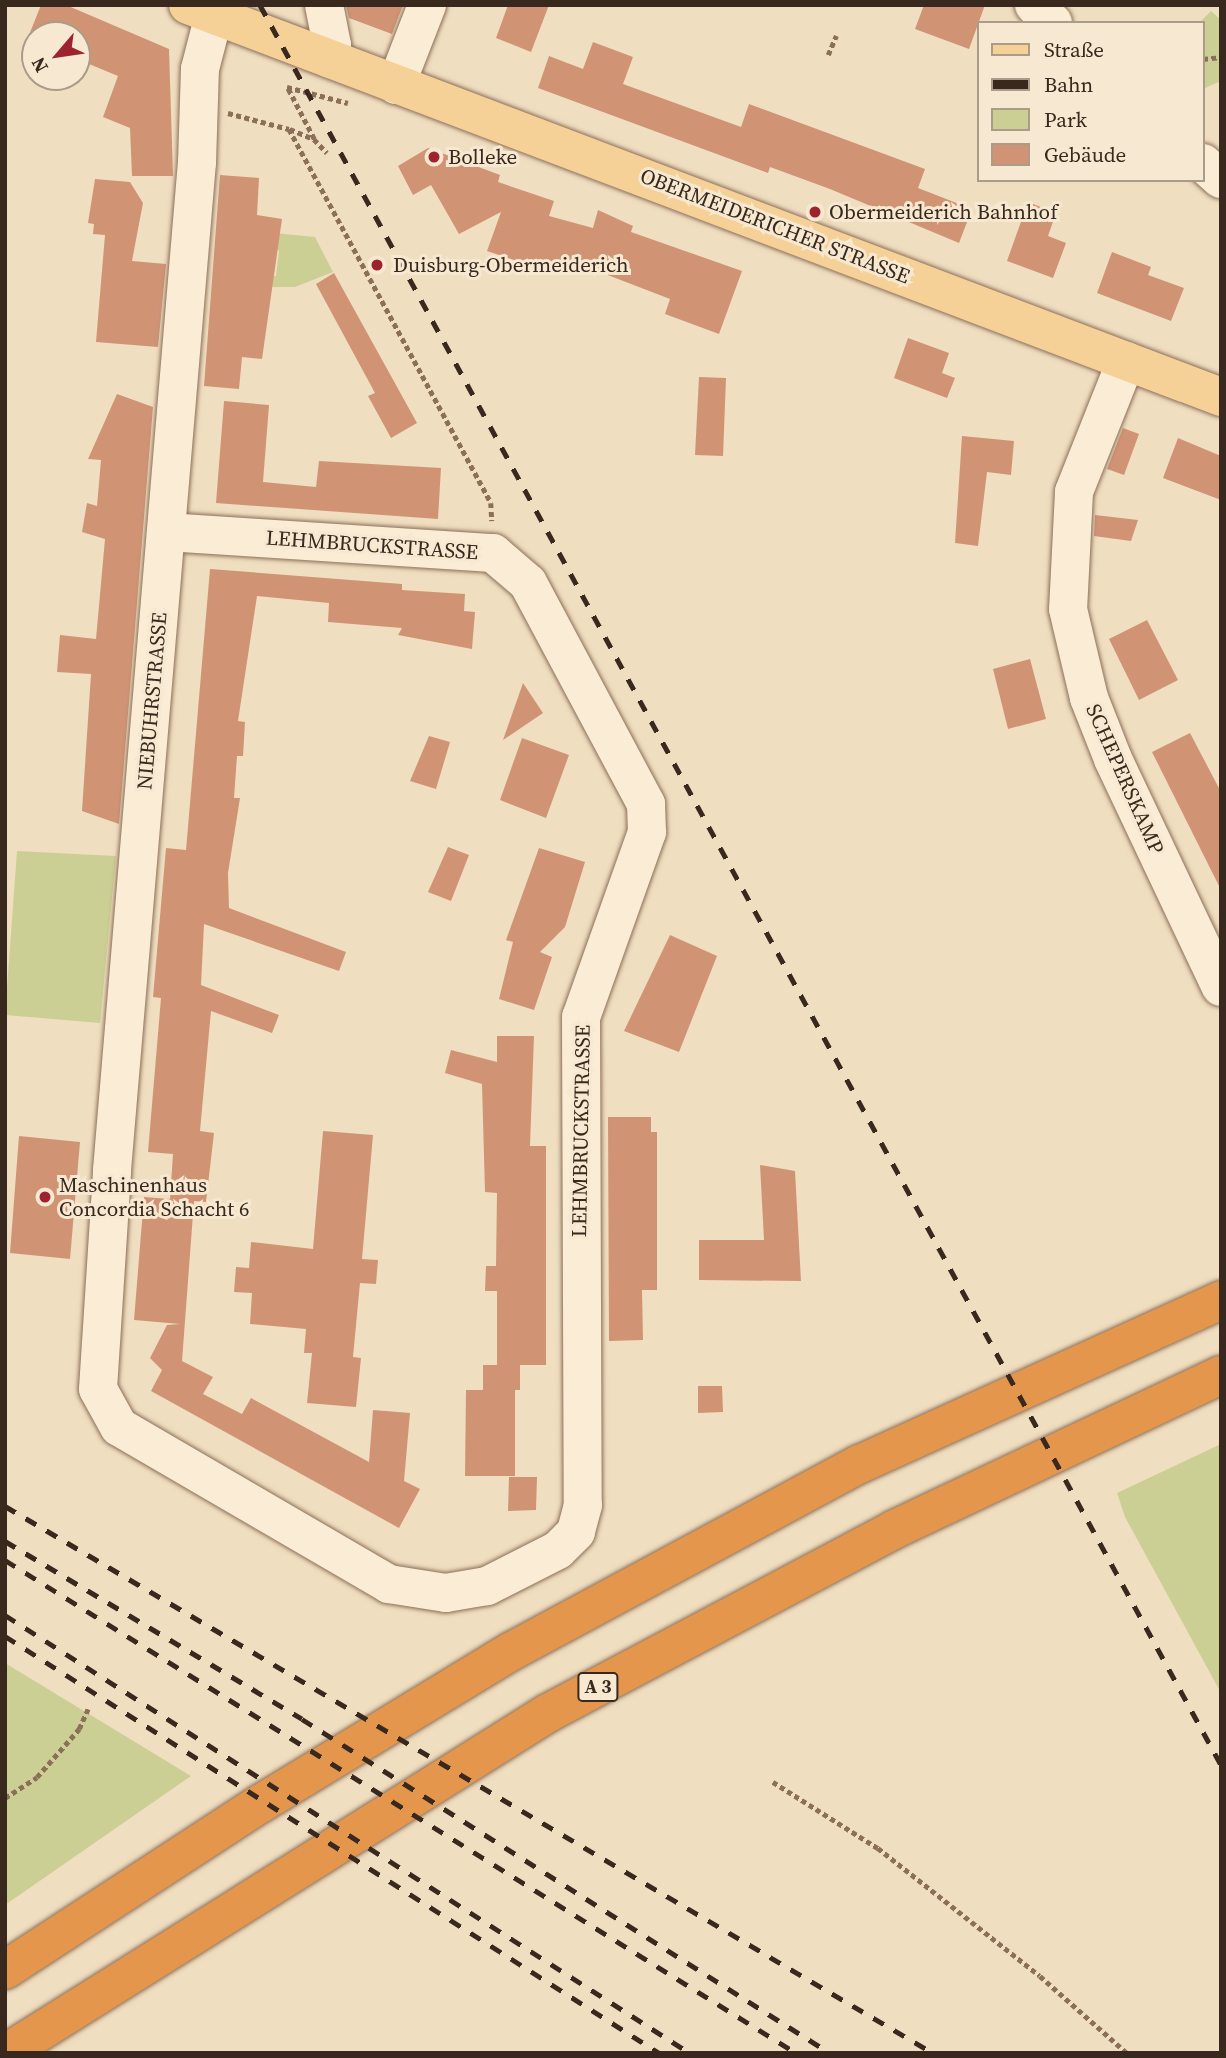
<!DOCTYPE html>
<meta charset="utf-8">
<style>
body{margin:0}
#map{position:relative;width:1226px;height:2058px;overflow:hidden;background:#f0dec1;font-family:"Source Serif 4",serif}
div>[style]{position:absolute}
.green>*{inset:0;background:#cccf94}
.building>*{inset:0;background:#d09475}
.path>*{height:4.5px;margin-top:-2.25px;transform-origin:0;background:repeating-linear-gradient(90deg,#8b6f57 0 5px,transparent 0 8.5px)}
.roads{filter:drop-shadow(0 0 2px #8b6f57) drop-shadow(0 0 2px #8b6f57)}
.minor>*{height:38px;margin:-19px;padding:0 19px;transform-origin:19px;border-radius:19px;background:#faecd5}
.major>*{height:38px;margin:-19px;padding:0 19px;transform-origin:19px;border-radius:19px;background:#f6d197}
.highway>*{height:38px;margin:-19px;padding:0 19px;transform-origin:19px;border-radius:19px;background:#e4964d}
.rail>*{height:5px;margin-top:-2.5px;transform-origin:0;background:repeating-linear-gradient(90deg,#39281d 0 12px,transparent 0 24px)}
.dots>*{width:19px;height:19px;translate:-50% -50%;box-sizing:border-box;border:4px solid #f7e9d1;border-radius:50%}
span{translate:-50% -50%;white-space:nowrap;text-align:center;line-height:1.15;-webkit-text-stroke:6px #f7e9d1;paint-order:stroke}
.shield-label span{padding:2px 5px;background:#f7e9d1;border:2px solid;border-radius:5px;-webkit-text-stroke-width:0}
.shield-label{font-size:19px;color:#39281d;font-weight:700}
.poi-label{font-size:21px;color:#39281d}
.left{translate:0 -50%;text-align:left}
.street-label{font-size:21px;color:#39281d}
.frame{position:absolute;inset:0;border:7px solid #39281d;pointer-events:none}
.legend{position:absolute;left:977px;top:21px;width:228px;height:161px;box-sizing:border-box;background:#f7e9d1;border:2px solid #ab9c89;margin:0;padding:9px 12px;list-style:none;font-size:21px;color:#39281d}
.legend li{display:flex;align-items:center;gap:14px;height:35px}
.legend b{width:35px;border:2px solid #ab9c89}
.north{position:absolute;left:21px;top:21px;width:70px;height:70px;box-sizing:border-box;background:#f7e9d1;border:2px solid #ab9c89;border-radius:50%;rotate:241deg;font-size:19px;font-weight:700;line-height:28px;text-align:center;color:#39281d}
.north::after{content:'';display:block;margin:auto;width:24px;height:32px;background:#9d242f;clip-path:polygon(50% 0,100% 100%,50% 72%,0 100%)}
</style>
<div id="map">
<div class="green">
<div style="clip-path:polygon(1211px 11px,1221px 20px,1221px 81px,1203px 89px,1203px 23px,1199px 23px)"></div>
<div style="clip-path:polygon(254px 231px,315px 237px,333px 272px,295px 287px,212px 287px,249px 273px,276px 276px,279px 251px)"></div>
<div style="clip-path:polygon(17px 851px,116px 856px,100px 1023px,5px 1015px)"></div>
<div style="clip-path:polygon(1221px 1444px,1221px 1693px,1125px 1517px,1117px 1493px)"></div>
<div style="clip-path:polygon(5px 1663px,191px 1776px,5px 1905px)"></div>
</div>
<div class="building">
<div style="clip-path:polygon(41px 5px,66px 5px,169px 49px,173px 176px,132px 176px,130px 128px,103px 117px,118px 76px,77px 59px,77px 35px,29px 35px)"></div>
<div style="clip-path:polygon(346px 5px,403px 5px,392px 34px,349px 18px)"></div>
<div style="clip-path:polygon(508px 5px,549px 5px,531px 52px,496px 38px)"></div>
<div style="clip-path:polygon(924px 5px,985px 5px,969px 49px,915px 29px)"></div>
<div style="clip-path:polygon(593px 42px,633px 57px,623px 84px,741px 127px,749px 104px,925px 169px,918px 188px,972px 209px,959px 243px,830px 189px,770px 167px,768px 173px,538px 88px,549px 56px,583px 69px)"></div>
<div style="clip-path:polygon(428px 148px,500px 175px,498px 182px,554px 201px,549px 216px,593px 228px,598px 210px,633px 226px,631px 232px,742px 271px,719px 334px,665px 314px,670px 299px,574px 262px,571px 271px,541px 260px,538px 268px,487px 251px,501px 212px,459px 234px,431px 185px,413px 195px,398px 166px)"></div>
<div style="clip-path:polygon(220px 175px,259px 178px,257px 215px,282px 219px,262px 359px,242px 357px,239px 389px,204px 386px)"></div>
<div style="clip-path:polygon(95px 179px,130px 182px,143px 203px,132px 261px,166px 264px,158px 347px,96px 342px,105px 235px,93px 234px,94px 224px,88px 223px)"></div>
<div style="clip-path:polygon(1028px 202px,1056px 213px,1048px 236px,1066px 243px,1053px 278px,1007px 261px)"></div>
<div style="clip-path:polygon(1112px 252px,1151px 267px,1148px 275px,1184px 288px,1171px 321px,1097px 293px)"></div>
<div style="clip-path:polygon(334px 273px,417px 423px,391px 438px,368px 396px,375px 393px,316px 284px)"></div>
<div style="clip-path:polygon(908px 338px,949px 353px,942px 373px,955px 378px,947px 398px,894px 378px)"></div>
<div style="clip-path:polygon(699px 377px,726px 378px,723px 456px,695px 455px)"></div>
<div style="clip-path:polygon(117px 394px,153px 407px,119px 824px,82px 811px,91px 674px,57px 672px,60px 635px,96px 639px,105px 539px,82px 532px,87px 503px,97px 506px,101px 460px,88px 459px)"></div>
<div style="clip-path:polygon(224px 401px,269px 405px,263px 482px,316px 487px,319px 461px,441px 468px,438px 519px,216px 503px)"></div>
<div style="clip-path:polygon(1123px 428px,1139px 434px,1124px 475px,1107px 469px)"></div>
<div style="clip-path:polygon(962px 436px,1014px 441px,1011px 475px,987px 472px,978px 546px,955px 543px)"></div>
<div style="clip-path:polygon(1178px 438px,1221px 456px,1221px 500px,1163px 478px)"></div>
<div style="clip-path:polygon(1095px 515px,1138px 520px,1131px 541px,1094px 536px)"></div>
<div style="clip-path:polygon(210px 569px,402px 584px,402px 590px,465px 594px,464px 611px,475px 612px,472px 649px,398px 635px,402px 628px,328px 622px,329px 603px,257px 596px,238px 721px,245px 722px,243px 756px,237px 756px,234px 798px,240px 798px,228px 873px,229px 908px,346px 952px,339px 971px,204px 924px,201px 985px,279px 1015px,272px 1033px,211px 1011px,200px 1131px,214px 1133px,206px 1202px,194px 1201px,182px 1361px,213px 1377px,203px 1394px,242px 1414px,251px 1398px,369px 1462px,373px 1410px,410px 1413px,404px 1481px,420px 1489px,399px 1528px,151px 1391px,162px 1370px,150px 1358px,167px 1325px,180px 1324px,134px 1320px,144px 1197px,170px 1199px,173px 1154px,148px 1152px,161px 998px,153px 997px,166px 848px,186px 850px)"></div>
<div style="clip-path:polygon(1147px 620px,1178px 680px,1139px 700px,1109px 639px)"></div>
<div style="clip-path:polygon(1030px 659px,1046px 719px,1008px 729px,993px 669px)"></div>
<div style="clip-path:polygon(523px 683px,543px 713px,503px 740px)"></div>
<div style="clip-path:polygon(1190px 733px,1221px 792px,1221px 890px,1152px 752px)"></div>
<div style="clip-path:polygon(429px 736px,450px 742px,436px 789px,410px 781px)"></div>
<div style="clip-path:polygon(522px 738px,569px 755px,546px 818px,500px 800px)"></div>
<div style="clip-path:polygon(448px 847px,469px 855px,451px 901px,428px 892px)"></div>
<div style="clip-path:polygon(539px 848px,585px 862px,565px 927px,540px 952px,552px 957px,534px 1010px,499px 999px,513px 942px,506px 940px)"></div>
<div style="clip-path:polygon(670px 935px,717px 956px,679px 1052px,624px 1031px)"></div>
<div style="clip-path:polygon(497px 1036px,534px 1036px,530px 1146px,546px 1146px,546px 1365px,520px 1365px,520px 1390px,515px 1390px,515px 1476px,465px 1476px,466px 1390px,483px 1390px,483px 1365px,497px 1365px,497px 1291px,485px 1291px,486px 1266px,496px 1266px,497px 1193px,485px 1192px,482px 1084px,445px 1073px,451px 1050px,497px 1062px)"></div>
<div style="clip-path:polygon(608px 1117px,651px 1117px,651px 1132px,657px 1132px,657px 1290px,642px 1290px,643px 1340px,609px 1341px)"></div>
<div style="clip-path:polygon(323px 1131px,373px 1135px,362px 1259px,378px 1260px,376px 1284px,360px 1283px,353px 1357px,361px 1358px,356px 1407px,307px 1403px,312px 1353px,304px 1353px,306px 1329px,250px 1324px,252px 1293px,234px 1292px,236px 1267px,249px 1268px,251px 1242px,313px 1249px)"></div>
<div style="clip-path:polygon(19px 1136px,80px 1142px,70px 1259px,10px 1253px)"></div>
<div style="clip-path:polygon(760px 1165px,795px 1171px,801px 1281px,699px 1280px,699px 1240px,764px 1240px)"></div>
<div style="clip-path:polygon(698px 1386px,722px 1386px,723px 1412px,698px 1413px)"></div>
<div style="clip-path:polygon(509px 1477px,537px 1477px,536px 1510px,508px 1511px)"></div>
</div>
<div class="path">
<div style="left:828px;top:55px;width:21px;rotate:-67deg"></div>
<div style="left:1203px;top:59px;width:18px;rotate:-6deg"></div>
<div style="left:228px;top:113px;width:63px;rotate:14.7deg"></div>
<div style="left:289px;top:129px;width:425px;rotate:61.6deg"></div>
<div style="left:491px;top:503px;width:18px;rotate:87deg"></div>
<div style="left:290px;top:129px;width:26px;rotate:23deg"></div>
<div style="left:314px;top:139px;width:19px;rotate:47deg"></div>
<div style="left:314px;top:139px;width:59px;rotate:-117.4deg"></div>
<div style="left:287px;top:87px;width:63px;rotate:14.7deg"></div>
<div style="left:773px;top:1782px;width:124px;rotate:32.2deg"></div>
<div style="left:878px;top:1848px;width:206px;rotate:38.3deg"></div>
<div style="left:1040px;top:1976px;width:116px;rotate:41.5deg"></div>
<div style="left:5px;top:1798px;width:38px;rotate:-33deg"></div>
<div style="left:37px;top:1777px;width:64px;rotate:-48.8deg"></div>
<div style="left:79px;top:1729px;width:22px;rotate:-66deg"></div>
</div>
<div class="roads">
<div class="minor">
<div style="left:324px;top:5px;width:41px;rotate:78.7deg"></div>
<div style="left:332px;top:45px;width:14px;rotate:102deg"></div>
<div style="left:1034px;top:5px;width:26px;rotate:43deg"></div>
<div style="left:396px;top:85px;width:86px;rotate:-68.8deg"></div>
<div style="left:1203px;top:163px;width:24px;rotate:42deg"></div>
<div style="left:1126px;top:361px;width:141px;rotate:111.7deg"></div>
<div style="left:1074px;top:492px;width:117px;rotate:92.9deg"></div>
<div style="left:1068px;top:609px;width:91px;rotate:76.7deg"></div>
<div style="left:1089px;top:698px;width:66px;rotate:68.5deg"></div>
<div style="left:1113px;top:759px;width:252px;rotate:64.7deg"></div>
<div style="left:166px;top:532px;width:328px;rotate:3.7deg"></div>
<div style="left:493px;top:553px;width:46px;rotate:40.6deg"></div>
<div style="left:528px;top:583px;width:251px;rotate:61.9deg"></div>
<div style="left:646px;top:804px;width:28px;rotate:88deg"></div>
<div style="left:647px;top:832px;width:196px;rotate:109.6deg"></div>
<div style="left:581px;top:1017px;width:488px;rotate:89.8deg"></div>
<div style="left:583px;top:1505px;width:28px;rotate:105deg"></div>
<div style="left:576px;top:1532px;width:25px;rotate:135deg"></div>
<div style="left:558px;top:1550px;width:80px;rotate:153.1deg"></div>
<div style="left:487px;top:1586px;width:42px;rotate:170.3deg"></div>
<div style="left:446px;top:1593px;width:58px;rotate:-171deg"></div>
<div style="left:389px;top:1584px;width:312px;rotate:-149.8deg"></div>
<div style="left:119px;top:1427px;width:43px;rotate:-118.9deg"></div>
<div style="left:98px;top:1389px;width:219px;rotate:-86.3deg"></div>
<div style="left:112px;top:1170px;width:1011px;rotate:-85.18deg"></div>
<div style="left:197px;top:163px;width:94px;rotate:-88.2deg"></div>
<div style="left:200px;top:69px;width:56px;rotate:-75.5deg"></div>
</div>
<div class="major">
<div style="left:188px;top:5px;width:1105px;rotate:20.78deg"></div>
</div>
<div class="highway">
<div style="left:5px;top:1970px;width:304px;rotate:-33.1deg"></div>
<div style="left:260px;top:1804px;width:295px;rotate:-31.3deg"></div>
<div style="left:512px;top:1651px;width:395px;rotate:-28.3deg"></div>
<div style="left:860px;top:1464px;width:397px;rotate:-24.4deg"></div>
<div style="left:6px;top:2053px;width:640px;rotate:-32.1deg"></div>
<div style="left:548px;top:1713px;width:391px;rotate:-27.9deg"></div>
<div style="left:893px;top:1530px;width:363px;rotate:-25.3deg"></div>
</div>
</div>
<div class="rail">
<div style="left:260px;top:5px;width:2005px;rotate:61.36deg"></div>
<div style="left:5px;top:1506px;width:1077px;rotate:30.52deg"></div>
<div style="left:5px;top:1541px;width:346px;rotate:30.9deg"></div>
<div style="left:302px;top:1719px;width:625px;rotate:32.32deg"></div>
<div style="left:5px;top:1560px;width:932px;rotate:31.93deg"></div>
<div style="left:5px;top:1615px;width:813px;rotate:32.6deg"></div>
<div style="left:5px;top:1636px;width:776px;rotate:32.52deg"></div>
</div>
<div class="dots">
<div style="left:434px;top:157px;background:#9d242f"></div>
<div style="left:815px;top:212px;background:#9d242f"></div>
<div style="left:377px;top:265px;background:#9d242f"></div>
<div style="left:45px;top:1197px;background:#9d242f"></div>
</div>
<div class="shield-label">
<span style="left:598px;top:1687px">A 3</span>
</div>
<div class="poi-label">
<span class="left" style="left:448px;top:157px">Bolleke</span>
<span class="left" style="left:829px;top:212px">Obermeiderich Bahnhof</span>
<span class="left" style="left:393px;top:265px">Duisburg-Obermeiderich</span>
<span class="left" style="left:59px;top:1197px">Maschinenhaus<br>Concordia Schacht 6</span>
</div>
<div class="street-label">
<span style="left:775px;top:226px;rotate:21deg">OBERMEIDERICHER STRASSE</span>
<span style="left:372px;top:545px;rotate:4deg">LEHMBRUCKSTRASSE</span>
<span style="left:152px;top:701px;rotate:-85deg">NIEBUHRSTRASSE</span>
<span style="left:1125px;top:779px;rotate:66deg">SCHEPERSKAMP</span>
<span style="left:581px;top:1131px;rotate:-89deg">LEHMBRUCKSTRASSE</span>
</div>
<div class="frame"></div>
<ul class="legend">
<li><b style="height:9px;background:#f6d197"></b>Straße</li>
<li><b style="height:9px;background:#39281d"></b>Bahn</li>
<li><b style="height:19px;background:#cccf94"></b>Park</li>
<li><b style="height:19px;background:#d09475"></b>Gebäude</li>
</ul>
<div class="north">N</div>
</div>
